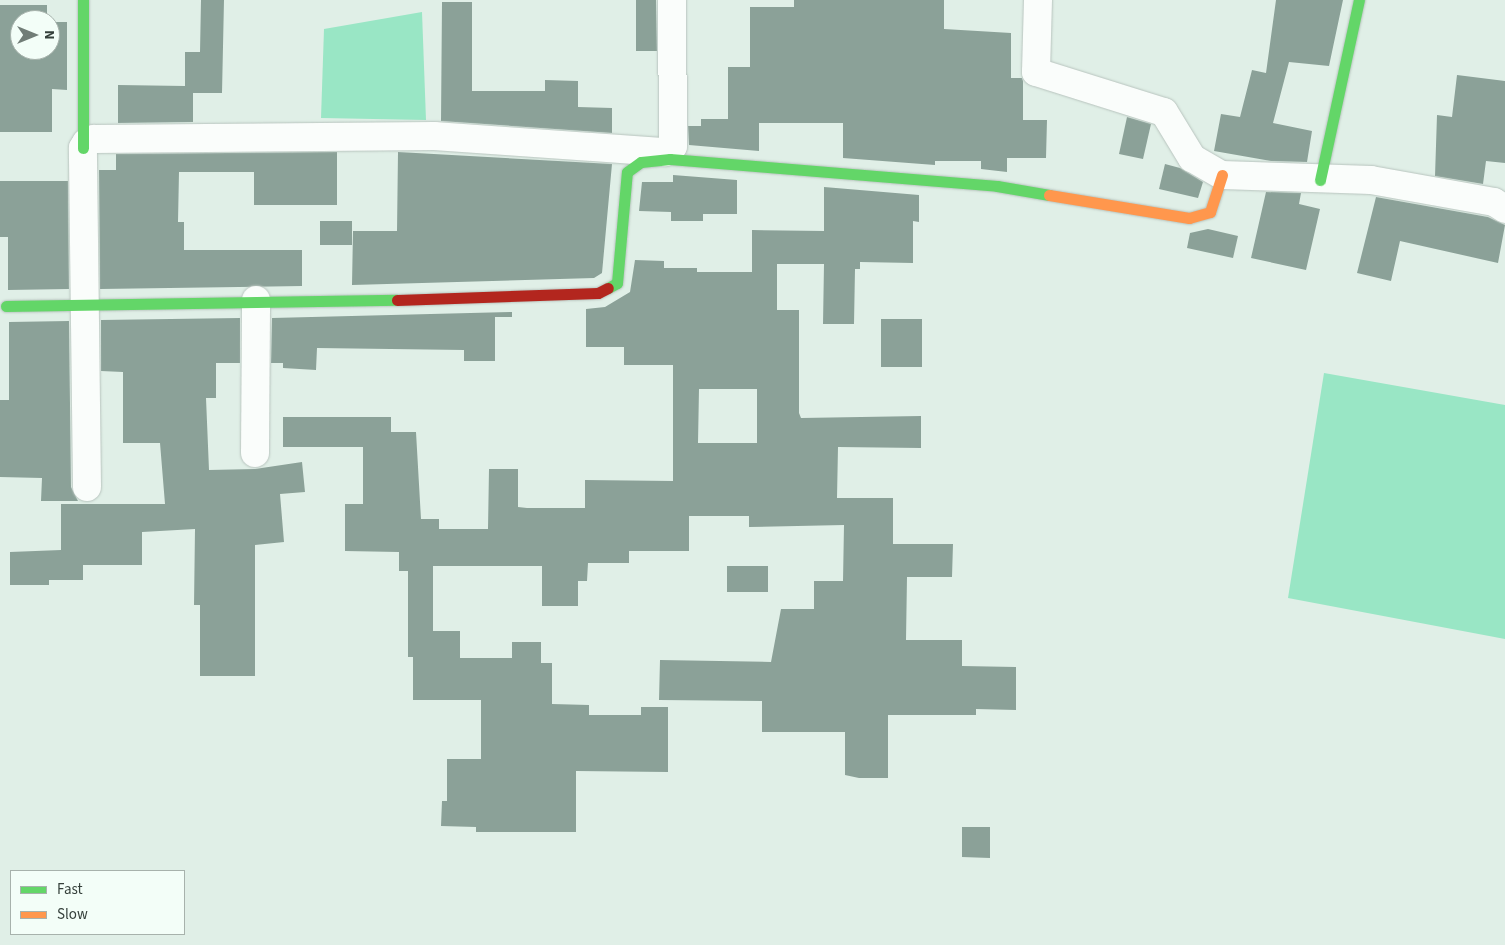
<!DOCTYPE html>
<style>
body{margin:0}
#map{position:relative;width:1505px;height:945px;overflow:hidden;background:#e0efe7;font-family:"Source Sans 3",sans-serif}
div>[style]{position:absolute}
.water>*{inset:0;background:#99e6c5}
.building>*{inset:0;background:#8ba198}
.roads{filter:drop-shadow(0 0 1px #b8c4be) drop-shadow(0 0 1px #b8c4be)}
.street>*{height:28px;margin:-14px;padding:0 14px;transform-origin:14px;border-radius:14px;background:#fafdfb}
.fast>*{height:11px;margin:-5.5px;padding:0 5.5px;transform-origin:5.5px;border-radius:5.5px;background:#63d668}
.slow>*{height:11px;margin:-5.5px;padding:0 5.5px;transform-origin:5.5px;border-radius:5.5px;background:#ff974d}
.jam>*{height:11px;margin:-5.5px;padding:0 5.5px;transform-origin:5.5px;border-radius:5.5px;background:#b3261e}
span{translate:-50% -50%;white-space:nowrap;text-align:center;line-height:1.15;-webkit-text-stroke:5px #f3fef8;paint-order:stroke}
.legend{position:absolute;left:10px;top:870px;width:175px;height:65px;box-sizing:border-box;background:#f3fef8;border:1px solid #a7b2ac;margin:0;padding:6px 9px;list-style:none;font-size:15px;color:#35403b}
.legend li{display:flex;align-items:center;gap:10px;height:25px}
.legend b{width:25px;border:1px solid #a7b2ac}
.north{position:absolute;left:10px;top:10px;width:50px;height:50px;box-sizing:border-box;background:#f3fef8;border:1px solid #a7b2ac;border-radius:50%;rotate:90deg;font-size:14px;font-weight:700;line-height:20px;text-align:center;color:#35403b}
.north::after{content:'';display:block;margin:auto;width:18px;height:22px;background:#717d77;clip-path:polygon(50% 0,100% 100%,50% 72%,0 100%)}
</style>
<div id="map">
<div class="water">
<div style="clip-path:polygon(422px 12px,426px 120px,321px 118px,324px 29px)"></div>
<div style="clip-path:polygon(1324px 373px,1505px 405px,1505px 639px,1288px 598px)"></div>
</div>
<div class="building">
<div style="clip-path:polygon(201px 0,224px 0,222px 93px,193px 93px,193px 122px,118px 123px,118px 85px,185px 86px,185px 52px,200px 52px)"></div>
<div style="clip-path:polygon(636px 0,656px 0,657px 51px,636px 51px)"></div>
<div style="clip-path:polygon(794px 0,944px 0,944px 29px,1011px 33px,1011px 78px,1022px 78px,1023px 81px,1023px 120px,1047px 120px,1046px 158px,1007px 158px,1007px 172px,981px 169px,981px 161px,935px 161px,935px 165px,843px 158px,843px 123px,759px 123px,759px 151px,689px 145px,688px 126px,701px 126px,701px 119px,728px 119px,728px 67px,750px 67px,750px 7px,794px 7px)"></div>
<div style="clip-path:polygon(1276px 0,1343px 0,1329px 66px,1289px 62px,1273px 123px,1312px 131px,1307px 162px,1271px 161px,1214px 151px,1221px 114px,1240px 117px,1252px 70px,1266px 73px)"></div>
<div style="clip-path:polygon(442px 2px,472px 2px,472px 91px,545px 91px,545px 80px,578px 81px,578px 107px,612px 108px,612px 133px,441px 121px)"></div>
<div style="clip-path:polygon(0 5px,47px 5px,47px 20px,20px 20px,20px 50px,50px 50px,50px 22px,67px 22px,67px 90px,52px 89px,52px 132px,0 132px)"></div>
<div style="clip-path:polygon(1457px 75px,1505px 81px,1505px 163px,1486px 161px,1483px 184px,1435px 176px,1437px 115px,1452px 117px)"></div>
<div style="clip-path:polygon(1127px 117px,1151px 124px,1143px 159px,1119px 154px)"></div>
<div style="clip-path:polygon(337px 152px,337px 205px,254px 205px,254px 172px,179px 172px,178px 222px,184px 222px,184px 250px,302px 250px,302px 286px,100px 289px,99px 170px,116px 170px,116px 154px)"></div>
<div style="clip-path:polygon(398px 152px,612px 164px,602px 273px,594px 278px,352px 285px,353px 231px,397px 231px)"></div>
<div style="clip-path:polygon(1165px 164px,1180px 168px,1203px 182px,1198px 198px,1159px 189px)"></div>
<div style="clip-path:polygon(673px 175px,737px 180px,737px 214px,703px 214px,703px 221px,671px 221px,671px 212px,639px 211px,642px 182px,673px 182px)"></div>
<div style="clip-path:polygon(0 181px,68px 181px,69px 289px,8px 290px,8px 237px,0 237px)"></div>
<div style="clip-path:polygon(evenodd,824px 187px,919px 195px,919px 222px,913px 221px,913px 263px,860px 262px,860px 269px,855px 269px,854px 324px,823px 324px,824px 264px,777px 264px,777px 310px,799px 310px,799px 413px,801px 418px,921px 416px,921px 448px,838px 447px,837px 498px,893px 498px,893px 544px,953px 544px,952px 577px,907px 577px,906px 640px,962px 640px,962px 666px,1016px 667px,1016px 710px,976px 709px,976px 715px,888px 715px,888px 778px,859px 778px,845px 775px,845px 732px,762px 732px,762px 701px,659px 700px,660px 660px,771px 662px,781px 609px,814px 609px,814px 581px,843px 581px,844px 525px,749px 527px,749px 516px,689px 516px,689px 551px,629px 551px,629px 563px,588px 563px,587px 581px,578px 581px,578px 606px,542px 606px,542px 566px,433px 566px,433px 631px,460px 631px,460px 658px,512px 658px,512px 642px,541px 642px,541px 663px,552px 663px,552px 704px,589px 705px,589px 715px,641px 715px,641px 707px,668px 707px,668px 772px,576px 771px,576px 832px,476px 832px,476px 827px,441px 826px,442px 801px,447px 801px,447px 759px,481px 759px,481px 700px,413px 700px,413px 657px,408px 657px,408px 571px,399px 571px,399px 552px,345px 551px,345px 504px,363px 504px,363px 447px,283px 447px,283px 417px,391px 417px,391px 432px,416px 432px,421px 519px,439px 519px,439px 529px,488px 529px,489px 469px,518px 469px,518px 507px,527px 508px,585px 508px,585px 480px,673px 481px,673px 365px,624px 365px,624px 347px,586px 347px,586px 309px,605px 307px,630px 292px,635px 260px,664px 261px,664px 268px,697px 268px,697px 272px,752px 272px,752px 230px,824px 231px,824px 187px,699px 389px,757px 389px,757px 443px,698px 443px,699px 389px)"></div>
<div style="clip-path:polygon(1266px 192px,1301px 193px,1299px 204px,1320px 209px,1306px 270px,1251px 258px)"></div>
<div style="clip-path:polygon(1376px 197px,1488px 217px,1505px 225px,1498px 263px,1400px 241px,1391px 281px,1357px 273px)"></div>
<div style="clip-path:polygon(320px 221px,352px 221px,352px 245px,320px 245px)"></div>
<div style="clip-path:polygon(1208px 229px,1238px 236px,1233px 258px,1187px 248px,1190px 233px)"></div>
<div style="clip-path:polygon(512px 312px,512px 317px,495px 317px,495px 361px,464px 361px,464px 350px,317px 348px,316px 370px,283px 368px,283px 363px,271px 363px,272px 318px)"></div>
<div style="clip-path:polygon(240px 318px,240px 363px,216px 363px,216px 398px,206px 398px,209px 470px,255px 469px,302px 462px,305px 492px,280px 494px,284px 542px,255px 545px,255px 676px,200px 676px,200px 605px,194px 605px,195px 529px,142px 532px,142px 565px,83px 565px,83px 580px,49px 580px,49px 585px,10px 585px,10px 552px,61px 550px,61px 504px,165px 504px,160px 443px,123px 443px,123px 372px,101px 371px,101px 320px)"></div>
<div style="clip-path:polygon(881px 319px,922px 319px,922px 367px,881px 367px)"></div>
<div style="clip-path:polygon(69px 321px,71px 487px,78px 501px,41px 501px,42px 478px,0 477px,0 400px,9px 400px,9px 322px)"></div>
<div style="clip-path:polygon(727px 566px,768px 566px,768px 592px,727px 592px)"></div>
<div style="clip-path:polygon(962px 827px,990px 827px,990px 858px,962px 857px)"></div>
</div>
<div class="roads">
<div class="street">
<div style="left:1038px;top:0;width:72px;rotate:91.6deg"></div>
<div style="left:1036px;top:72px;width:134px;rotate:17.4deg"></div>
<div style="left:1164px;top:112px;width:54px;rotate:58.7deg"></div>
<div style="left:1192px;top:158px;width:34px;rotate:30deg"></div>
<div style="left:1222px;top:175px;width:149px;rotate:1.9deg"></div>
<div style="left:1371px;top:180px;width:125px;rotate:10.1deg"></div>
<div style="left:1494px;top:202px;width:13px;rotate:32deg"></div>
<div style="left:255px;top:453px;width:153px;rotate:-89.6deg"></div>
<div style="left:87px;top:487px;width:339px;rotate:-90.7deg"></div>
<div style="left:83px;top:148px;width:6px;rotate:-59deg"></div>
<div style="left:86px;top:143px;width:9px;rotate:-27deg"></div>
<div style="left:94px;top:139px;width:340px;rotate:-0.5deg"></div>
<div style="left:434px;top:136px;width:232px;rotate:4deg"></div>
<div style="left:665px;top:152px;width:10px;rotate:-37deg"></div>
<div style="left:673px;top:146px;width:146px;rotate:-90.4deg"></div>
</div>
<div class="fast">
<div style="left:83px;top:0;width:148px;rotate:90deg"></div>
<div style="left:1320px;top:180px;width:184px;rotate:-77.8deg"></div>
<div style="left:608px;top:288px;width:10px;rotate:-29deg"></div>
<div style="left:617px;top:283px;width:111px;rotate:-84.9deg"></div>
<div style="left:627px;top:172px;width:17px;rotate:-36deg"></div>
<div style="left:641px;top:162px;width:29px;rotate:-6deg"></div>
<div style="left:670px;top:159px;width:328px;rotate:4.7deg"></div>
<div style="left:997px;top:186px;width:53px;rotate:9.8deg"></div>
<div style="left:6px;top:306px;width:391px;rotate:-0.9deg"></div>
</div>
<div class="slow">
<div style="left:1049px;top:195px;width:142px;rotate:9.3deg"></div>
<div style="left:1189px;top:218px;width:22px;rotate:-16deg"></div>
<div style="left:1210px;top:212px;width:39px;rotate:-72deg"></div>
</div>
<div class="jam">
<div style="left:397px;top:300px;width:201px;rotate:-2deg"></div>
<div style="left:598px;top:293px;width:11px;rotate:-27deg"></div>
</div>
</div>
<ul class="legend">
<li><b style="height:6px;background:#63d668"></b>Fast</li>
<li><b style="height:6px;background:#ff974d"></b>Slow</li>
</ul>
<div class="north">N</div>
</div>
